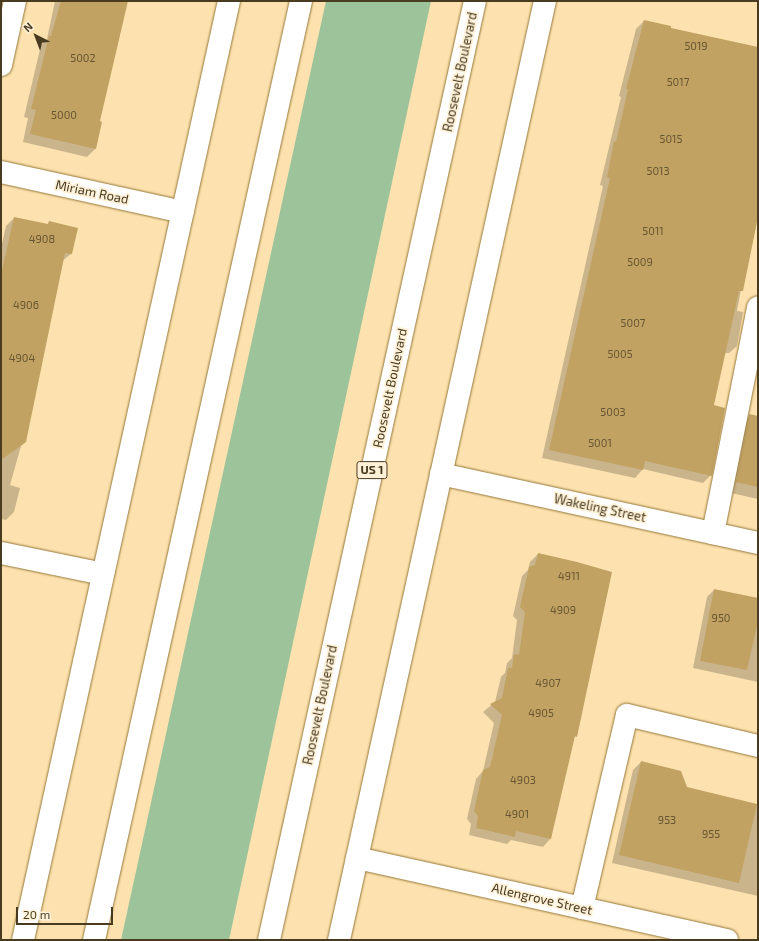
<!DOCTYPE html>
<style>
body{margin:0}
#map{position:relative;width:759px;height:941px;overflow:hidden;background:#fde2af;font-family:"Exo 2",sans-serif}
div>[style]{position:absolute}
.green>*{inset:0;background:#9dc39b}
.shadow>*{inset:0;background:#0003}
.building>*{inset:0;background:#c1a263}
.roads{filter:drop-shadow(0 0 1px #957738) drop-shadow(0 0 1px #957738)}
.minor>*{height:22px;margin:-11px;padding:0 11px;transform-origin:11px;border-radius:11px;background:#fff}
.highway>*{height:22px;margin:-11px;padding:0 11px;transform-origin:11px;border-radius:11px;background:#fff}
span{translate:-50% -50%;white-space:nowrap;text-align:center;line-height:1.15;-webkit-text-stroke:3.5px #fef1d8;paint-order:stroke}
.number-label{font-size:11px;color:#665531}
.number-label span{-webkit-text-stroke-width:0}
.shield-label span{padding:1px 3px;background:#fef1d8;border:1px solid;border-radius:3px;-webkit-text-stroke-width:0}
.shield-label{font-size:12px;color:#483b20;font-weight:700}
.street-label{font-size:13px;color:#483b20}
.frame{position:absolute;inset:0;border:2px solid #483b20;pointer-events:none}
.north{position:absolute;left:16px;top:16px;width:40px;height:40px;-webkit-text-stroke:3px #fef1d8;paint-order:stroke;rotate:318deg;font-size:11px;font-weight:700;line-height:16px;text-align:center;color:#483b20}
.north::after{content:'';display:block;margin:auto;width:14px;height:18px;background:#483b20;clip-path:polygon(50% 0,100% 100%,50% 72%,0 100%)}
.scale{position:absolute;left:16px;top:907px;width:97px;height:18px;box-sizing:border-box;border:2px solid #483b20;border-top:0;padding-left:5px;font-size:12px;line-height:14px;white-space:nowrap;color:#483b20;-webkit-text-stroke:3px #fef1d8;paint-order:stroke}
</style>
<div id="map">
<div class="green">
<div style="clip-path:polygon(326px 1px,431px 1px,229px 940px,121px 940px)"></div>
</div>
<div class="shadow">
<div style="clip-path:polygon(55px 1px,127px 1px,99px 122px,95px 149px,87px 157px,23px 142px,28px 118px,24px 117px,41px 45px,47px 39px)"></div>
<div style="clip-path:polygon(644px 21px,670px 28px,758px 64px,758px 198px,737px 311px,743px 312px,737px 346px,729px 353px,724px 353px,712px 405px,711px 475px,703px 483px,643px 469px,635px 478px,542px 458px,603px 186px,600px 185px,621px 97px,619px 96px,636px 29px)"></div>
<div style="clip-path:polygon(14px 218px,47px 225px,49px 222px,71px 254px,62px 261px,25px 442px,21px 446px,10px 485px,20px 488px,14px 512px,6px 520px,1px 519px,1px 248px,6px 226px)"></div>
<div style="clip-path:polygon(750px 415px,758px 417px,758px 499px,731px 493px,742px 423px)"></div>
<div style="clip-path:polygon(538px 554px,576px 736px,573px 739px,550px 839px,543px 847px,511px 840px,507px 844px,469px 835px,471px 824px,467px 819px,476px 779px,483px 771px,494px 723px,483px 712px,495px 702px,501px 677px,505px 673px,507px 663px,512px 658px,517px 620px,513px 616px,522px 576px,528px 570px,530px 562px)"></div>
<div style="clip-path:polygon(714px 590px,758px 599px,758px 682px,693px 668px,707px 597px)"></div>
<div style="clip-path:polygon(641px 762px,687px 788px,758px 805px,758px 896px,612px 863px,633px 770px)"></div>
</div>
<div class="building">
<div style="clip-path:polygon(61px 1px,128px 1px,100px 121px,102px 122px,96px 149px,30px 134px,36px 110px,31px 109px,49px 36px,51px 36px)"></div>
<div style="clip-path:polygon(644px 20px,671px 26px,671px 28px,758px 47px,758px 217px,743px 291px,739px 291px,714px 405px,725px 408px,712px 476px,645px 461px,643px 470px,549px 450px,610px 178px,607px 177px,614px 141px,616px 142px,628px 89px,626px 89px)"></div>
<div style="clip-path:polygon(14px 217px,48px 224px,49px 221px,78px 228px,72px 254px,65px 253px,26px 442px,1px 460px,1px 275px)"></div>
<div style="clip-path:polygon(749px 414px,758px 416px,758px 487px,736px 482px)"></div>
<div style="clip-path:polygon(538px 553px,577px 562px,612px 572px,577px 737px,575px 736px,551px 839px,516px 831px,515px 837px,476px 828px,478px 816px,474px 811px,483px 770px,490px 767px,502px 715px,490px 704px,502px 698px,508px 668px,512px 668px,514px 654px,519px 655px,525px 612px,520px 607px,529px 567px,535px 565px)"></div>
<div style="clip-path:polygon(714px 589px,758px 598px,758px 621px,747px 670px,700px 661px)"></div>
<div style="clip-path:polygon(641px 761px,681px 771px,687px 787px,757px 804px,739px 883px,619px 855px)"></div>
</div>
<div class="roads">
<div class="minor">
<div style="left:1px;top:65px;width:66px;rotate:-77.7deg"></div>
<div style="left:1px;top:172px;width:186px;rotate:12.4deg"></div>
<div style="left:441px;top:474px;width:324px;rotate:12.3deg"></div>
<div style="left:713px;top:533px;width:230px;rotate:-78.7deg"></div>
<div style="left:1px;top:553px;width:104px;rotate:11.6deg"></div>
<div style="left:357px;top:858px;width:379px;rotate:12.5deg"></div>
<div style="left:582px;top:908px;width:198px;rotate:-76.9deg"></div>
<div style="left:627px;top:715px;width:135px;rotate:13.3deg"></div>
</div>
<div class="highway">
<div style="left:23px;top:940px;width:961px;rotate:-77.63deg"></div>
<div style="left:94px;top:940px;width:962px;rotate:-77.57deg"></div>
<div style="left:269px;top:940px;width:961px;rotate:-77.63deg"></div>
<div style="left:339px;top:940px;width:961px;rotate:-77.63deg"></div>
</div>
</div>
<div class="number-label">
<span style="left:696px;top:46px">5019</span>
<span style="left:83px;top:58px">5002</span>
<span style="left:678px;top:82px">5017</span>
<span style="left:64px;top:115px">5000</span>
<span style="left:671px;top:139px">5015</span>
<span style="left:658px;top:171px">5013</span>
<span style="left:653px;top:231px">5011</span>
<span style="left:42px;top:239px">4908</span>
<span style="left:640px;top:262px">5009</span>
<span style="left:26px;top:305px">4906</span>
<span style="left:633px;top:323px">5007</span>
<span style="left:620px;top:354px">5005</span>
<span style="left:22px;top:358px">4904</span>
<span style="left:613px;top:412px">5003</span>
<span style="left:600px;top:443px">5001</span>
<span style="left:569px;top:576px">4911</span>
<span style="left:563px;top:610px">4909</span>
<span style="left:721px;top:618px">950</span>
<span style="left:548px;top:683px">4907</span>
<span style="left:541px;top:713px">4905</span>
<span style="left:523px;top:780px">4903</span>
<span style="left:517px;top:814px">4901</span>
<span style="left:667px;top:820px">953</span>
<span style="left:711px;top:834px">955</span>
</div>
<div class="shield-label">
<span style="left:372px;top:470px">US 1</span>
</div>
<div class="street-label">
<span style="left:460px;top:72px;rotate:-78deg">Roosevelt Boulevard</span>
<span style="left:92px;top:192px;rotate:12deg">Miriam Road</span>
<span style="left:390px;top:388px;rotate:-78deg">Roosevelt Boulevard</span>
<span style="left:600px;top:508px;rotate:12deg">Wakeling Street</span>
<span style="left:320px;top:705px;rotate:-78deg">Roosevelt Boulevard</span>
<span style="left:542px;top:899px;rotate:13deg">Allengrove Street</span>
</div>
<div class="frame"></div>
<div class="north">N</div>
<div class="scale">20 m</div>
</div>
